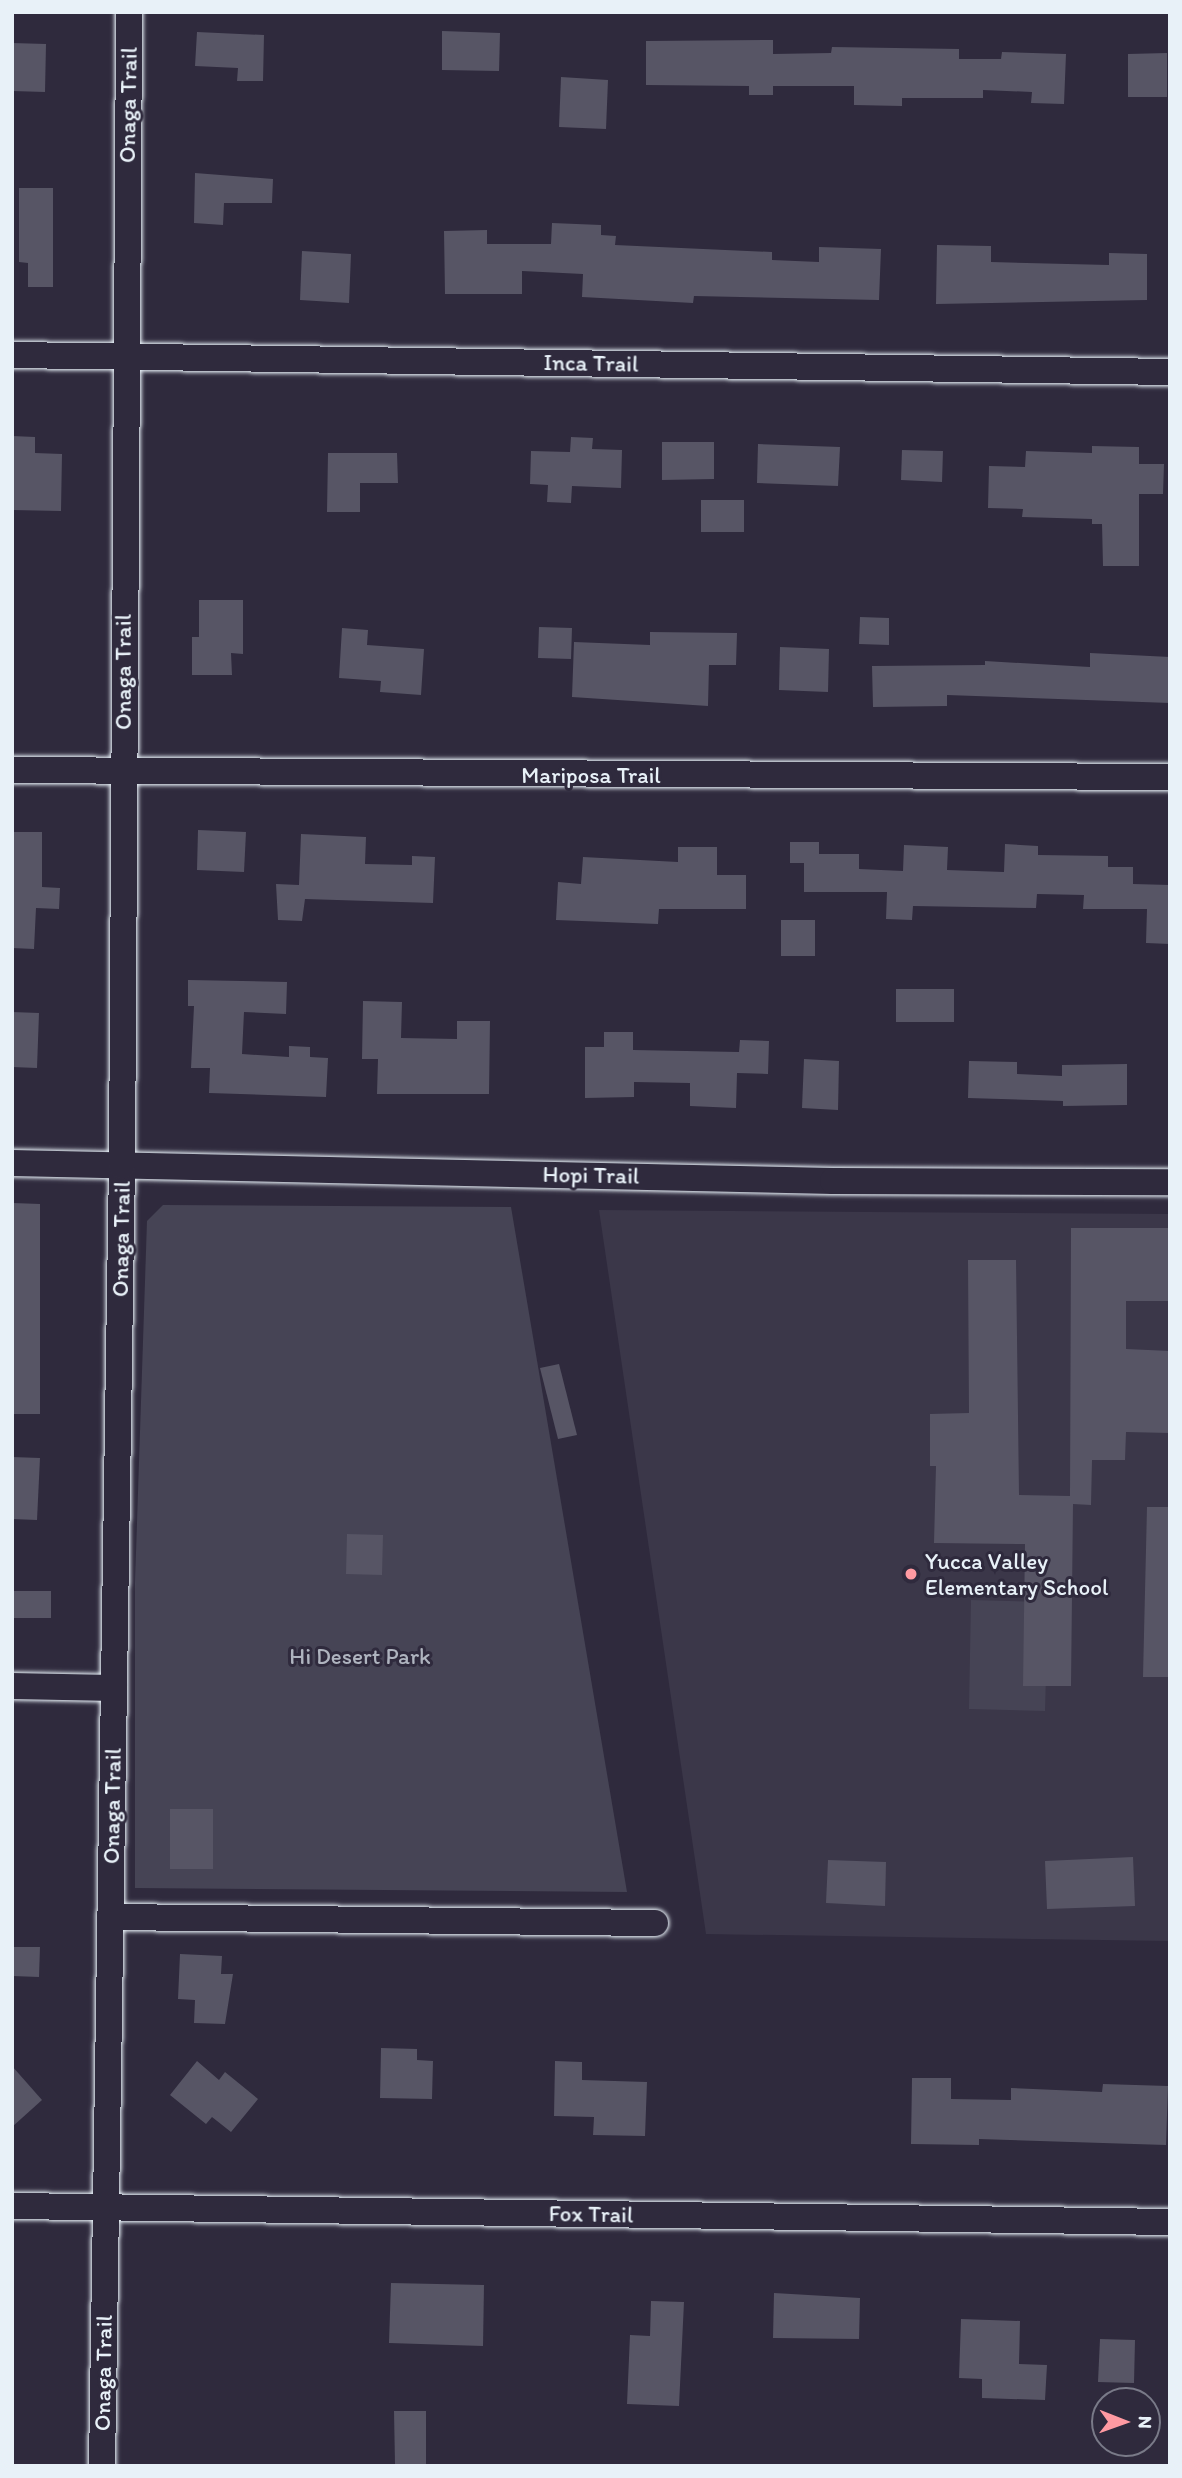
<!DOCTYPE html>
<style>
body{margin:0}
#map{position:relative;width:1182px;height:2478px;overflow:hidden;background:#2f2a3d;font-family:Itim,sans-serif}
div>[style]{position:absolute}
.built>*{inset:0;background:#3b3749}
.green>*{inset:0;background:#464455}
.building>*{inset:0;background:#575565}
.roads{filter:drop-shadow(0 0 2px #e8f1f8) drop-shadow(0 0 2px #e8f1f8)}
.minor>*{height:26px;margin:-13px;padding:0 13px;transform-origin:13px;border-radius:13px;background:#2f2a3d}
.dots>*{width:19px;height:19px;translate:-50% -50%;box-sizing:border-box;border:4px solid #2f2a3d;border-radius:50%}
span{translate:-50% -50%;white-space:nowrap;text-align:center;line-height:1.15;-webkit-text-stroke:6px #2f2a3d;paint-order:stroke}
.street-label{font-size:23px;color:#e8f1f8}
.poi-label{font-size:23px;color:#e8f1f8}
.left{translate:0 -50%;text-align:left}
.park-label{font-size:23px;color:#afb4bf}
.frame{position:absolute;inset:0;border:14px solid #e8f1f8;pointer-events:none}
.north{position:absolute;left:1091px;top:2387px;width:70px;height:70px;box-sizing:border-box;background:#2f2a3d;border:2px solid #797a88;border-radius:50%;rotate:91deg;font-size:19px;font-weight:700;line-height:28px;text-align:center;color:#e8f1f8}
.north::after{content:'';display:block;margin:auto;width:24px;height:32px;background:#ff9aa2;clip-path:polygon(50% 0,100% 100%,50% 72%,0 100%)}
</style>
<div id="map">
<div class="built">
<div style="clip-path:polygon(599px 1210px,1170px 1214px,1170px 1941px,706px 1934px)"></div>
</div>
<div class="green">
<div style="clip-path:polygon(163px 1205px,511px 1207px,627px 1892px,135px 1888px,135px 1583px,147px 1221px)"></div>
<div style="clip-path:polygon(971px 1600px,1048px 1602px,1045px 1711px,969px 1709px)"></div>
</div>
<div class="building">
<div style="clip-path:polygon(442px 31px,500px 33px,499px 71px,442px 70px)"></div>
<div style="clip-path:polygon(197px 32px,264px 35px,263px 81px,237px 81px,238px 68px,195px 66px)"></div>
<div style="clip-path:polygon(773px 40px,773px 54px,831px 53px,832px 47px,959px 49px,959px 59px,1001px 59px,1002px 52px,1066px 54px,1064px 104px,1031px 103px,1032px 92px,983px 90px,983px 98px,902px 98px,902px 106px,854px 105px,854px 86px,773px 86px,773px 95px,749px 95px,749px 86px,646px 85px,646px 41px)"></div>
<div style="clip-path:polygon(12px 43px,46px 44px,45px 92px,12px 91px)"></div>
<div style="clip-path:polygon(1167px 53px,1167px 97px,1128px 97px,1128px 54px)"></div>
<div style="clip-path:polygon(561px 77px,608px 80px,606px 129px,559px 127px)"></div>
<div style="clip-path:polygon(195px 173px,273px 179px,272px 203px,224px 203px,223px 225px,194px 223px)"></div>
<div style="clip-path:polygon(19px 188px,53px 188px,53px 287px,28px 287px,28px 263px,19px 262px)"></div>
<div style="clip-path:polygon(552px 223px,601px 225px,601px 235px,616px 236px,615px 245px,772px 252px,772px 260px,819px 262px,819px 247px,881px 249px,879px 300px,694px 296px,693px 303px,582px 297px,583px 274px,522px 271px,522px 294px,445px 294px,444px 231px,487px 230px,487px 244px,551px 244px)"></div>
<div style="clip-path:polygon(937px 245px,991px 246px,991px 262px,1109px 265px,1109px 253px,1147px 254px,1147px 300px,936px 304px)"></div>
<div style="clip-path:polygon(302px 251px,351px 254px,349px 303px,300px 300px)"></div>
<div style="clip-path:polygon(12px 436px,35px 437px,35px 453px,62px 454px,61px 511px,12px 510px)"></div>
<div style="clip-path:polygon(571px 437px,593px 438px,592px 449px,622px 450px,621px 488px,572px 486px,571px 503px,547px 502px,548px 485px,530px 484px,531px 451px,570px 452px)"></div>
<div style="clip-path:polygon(662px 442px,714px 442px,714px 479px,662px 480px)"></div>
<div style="clip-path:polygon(758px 444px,840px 447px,838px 486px,757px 483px)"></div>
<div style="clip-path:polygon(1092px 446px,1139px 447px,1139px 464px,1164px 464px,1163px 494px,1139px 494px,1139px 566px,1103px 566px,1102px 524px,1092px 524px,1092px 519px,1022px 517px,1023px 509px,988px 508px,989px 466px,1025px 467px,1026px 451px,1092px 453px)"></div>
<div style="clip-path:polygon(902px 450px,943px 451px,942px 482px,901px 480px)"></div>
<div style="clip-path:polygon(328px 453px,397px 453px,398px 483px,360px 483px,360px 512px,327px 512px)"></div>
<div style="clip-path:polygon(701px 500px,744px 500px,744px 532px,701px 532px)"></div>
<div style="clip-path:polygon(199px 600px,243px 600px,243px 654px,231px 653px,232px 675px,192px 675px,192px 637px,199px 637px)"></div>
<div style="clip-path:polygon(860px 617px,889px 618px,889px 645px,859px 644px)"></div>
<div style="clip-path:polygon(539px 627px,572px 628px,571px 659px,538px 658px)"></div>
<div style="clip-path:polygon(342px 628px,368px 630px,367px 645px,424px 649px,421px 695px,380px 692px,381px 681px,339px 678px)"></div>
<div style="clip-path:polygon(650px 632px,737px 633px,736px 665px,709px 665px,708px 706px,572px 697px,574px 642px,650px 645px)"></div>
<div style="clip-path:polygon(780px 647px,829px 649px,828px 692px,779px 690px)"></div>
<div style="clip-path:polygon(1090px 653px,1170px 657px,1170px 703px,947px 695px,947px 706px,873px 707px,872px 666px,985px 665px,985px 661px,1090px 667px)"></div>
<div style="clip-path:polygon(198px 830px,246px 832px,244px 872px,197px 870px)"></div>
<div style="clip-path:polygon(12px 832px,42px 832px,42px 887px,60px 888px,59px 909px,36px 908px,34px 949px,12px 948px)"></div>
<div style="clip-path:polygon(301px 834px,366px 837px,365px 864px,412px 865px,412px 856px,435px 857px,433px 903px,305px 899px,302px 921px,278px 920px,276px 884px,299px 885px)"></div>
<div style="clip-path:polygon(790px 842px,819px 842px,819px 854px,859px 854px,859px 869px,903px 871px,904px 845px,948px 847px,947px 870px,1004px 872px,1005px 844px,1038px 846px,1038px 855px,1108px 856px,1108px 867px,1133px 867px,1133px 884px,1170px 885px,1170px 944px,1146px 943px,1147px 909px,1083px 909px,1084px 895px,1037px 894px,1036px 908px,913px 906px,912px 920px,886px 919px,887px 892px,804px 892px,804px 863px,790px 863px)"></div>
<div style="clip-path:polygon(678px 847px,717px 847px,717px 875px,746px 875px,746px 909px,659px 909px,658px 924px,556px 920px,558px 882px,581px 884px,583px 857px,678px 862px)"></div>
<div style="clip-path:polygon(781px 920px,815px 920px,815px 956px,781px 956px)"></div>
<div style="clip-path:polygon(188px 980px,287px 982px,286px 1014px,244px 1012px,242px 1054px,289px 1057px,289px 1046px,310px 1047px,310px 1057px,328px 1058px,326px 1097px,209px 1093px,210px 1068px,191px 1068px,194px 1006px,188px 1006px)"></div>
<div style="clip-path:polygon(896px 989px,954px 989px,954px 1022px,896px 1022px)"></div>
<div style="clip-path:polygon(363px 1001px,402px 1002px,401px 1038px,457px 1039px,457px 1021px,490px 1021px,489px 1094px,377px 1094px,378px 1059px,362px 1059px)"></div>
<div style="clip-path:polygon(12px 1012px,39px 1013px,37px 1068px,12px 1067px)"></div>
<div style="clip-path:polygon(604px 1032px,633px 1032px,633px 1050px,739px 1052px,740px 1040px,769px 1041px,768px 1074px,737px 1073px,736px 1108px,690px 1106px,690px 1083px,634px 1082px,634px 1097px,585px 1098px,585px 1047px,604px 1047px)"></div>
<div style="clip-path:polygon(804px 1059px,839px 1061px,838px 1110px,802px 1108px)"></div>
<div style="clip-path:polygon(969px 1061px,1017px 1062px,1017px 1074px,1062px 1076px,1062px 1065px,1127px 1064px,1127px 1105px,1063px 1106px,1063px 1101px,968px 1098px)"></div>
<div style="clip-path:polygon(13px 1203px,40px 1204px,40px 1414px,12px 1414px)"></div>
<div style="clip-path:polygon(1071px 1228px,1170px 1228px,1170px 1301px,1126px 1301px,1126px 1349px,1170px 1351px,1170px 1433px,1126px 1432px,1125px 1460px,1092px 1460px,1091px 1505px,1073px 1504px,1071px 1686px,1023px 1686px,1025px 1544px,934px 1543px,936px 1466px,930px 1466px,930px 1414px,969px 1413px,968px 1260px,1016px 1260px,1019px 1495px,1070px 1496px)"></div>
<div style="clip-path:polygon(559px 1364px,577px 1435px,558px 1439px,540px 1368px)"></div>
<div style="clip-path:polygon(12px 1457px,40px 1458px,37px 1520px,12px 1519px)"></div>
<div style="clip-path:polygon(1147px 1507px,1170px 1507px,1170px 1677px,1143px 1677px)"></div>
<div style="clip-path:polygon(347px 1534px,383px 1535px,382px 1575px,346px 1574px)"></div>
<div style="clip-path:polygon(12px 1591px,51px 1591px,51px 1618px,12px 1618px)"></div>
<div style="clip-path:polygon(170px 1809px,213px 1809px,213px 1869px,170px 1869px)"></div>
<div style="clip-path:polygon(1133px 1857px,1135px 1906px,1047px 1909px,1045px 1861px)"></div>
<div style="clip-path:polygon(828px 1860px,886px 1862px,885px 1906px,826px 1903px)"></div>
<div style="clip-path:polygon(12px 1947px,40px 1947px,39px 1977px,12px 1976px)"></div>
<div style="clip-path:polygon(180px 1954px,222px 1956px,221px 1974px,233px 1974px,225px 2024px,194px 2023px,195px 2000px,178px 1999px)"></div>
<div style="clip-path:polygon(381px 2048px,417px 2049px,417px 2060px,433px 2061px,432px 2099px,380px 2098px)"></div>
<div style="clip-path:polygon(197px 2061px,219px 2080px,225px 2072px,258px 2099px,231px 2132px,212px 2117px,206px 2124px,170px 2095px)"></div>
<div style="clip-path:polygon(555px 2061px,582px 2062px,582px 2080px,647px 2082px,645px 2136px,593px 2135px,594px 2117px,554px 2116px)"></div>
<div style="clip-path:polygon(12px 2066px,42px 2100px,12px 2127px)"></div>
<div style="clip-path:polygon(912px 2078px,951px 2078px,951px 2099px,1011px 2100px,1011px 2088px,1102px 2092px,1103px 2084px,1168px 2086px,1166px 2145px,979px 2139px,979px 2145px,911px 2144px)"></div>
<div style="clip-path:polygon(391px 2283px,484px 2285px,483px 2346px,389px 2343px)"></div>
<div style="clip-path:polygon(774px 2293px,860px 2298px,859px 2339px,773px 2338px)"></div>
<div style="clip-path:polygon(651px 2301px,684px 2302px,679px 2406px,627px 2404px,630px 2335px,650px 2336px)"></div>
<div style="clip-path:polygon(961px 2319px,1020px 2321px,1019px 2364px,1047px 2365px,1045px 2400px,982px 2398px,982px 2379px,959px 2378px)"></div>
<div style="clip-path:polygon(1100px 2339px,1135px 2340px,1134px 2383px,1098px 2382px)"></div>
<div style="clip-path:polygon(394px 2411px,426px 2411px,426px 2464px,395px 2464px)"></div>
</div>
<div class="roads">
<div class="minor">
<div style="left:12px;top:355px;width:1158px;rotate:0.84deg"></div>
<div style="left:12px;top:770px;width:1158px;rotate:0.35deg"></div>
<div style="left:12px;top:1163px;width:821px;rotate:1.26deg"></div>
<div style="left:833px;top:1181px;width:337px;rotate:0.2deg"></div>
<div style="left:12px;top:1686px;width:102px;rotate:1.1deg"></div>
<div style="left:110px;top:1917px;width:545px;rotate:0.63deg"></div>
<div style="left:12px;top:2206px;width:1158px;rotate:0.79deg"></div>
<div style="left:102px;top:2466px;width:1300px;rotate:-89.12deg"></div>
<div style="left:122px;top:1166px;width:1154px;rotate:-89.65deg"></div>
</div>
</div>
<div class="dots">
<div style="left:911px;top:1574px;background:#ff9aa2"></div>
</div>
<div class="street-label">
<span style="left:128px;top:105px;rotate:-89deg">Onaga Trail</span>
<span style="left:591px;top:363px;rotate:1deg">Inca Trail</span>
<span style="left:123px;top:672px;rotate:-90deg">Onaga Trail</span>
<span style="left:591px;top:775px">Mariposa Trail</span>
<span style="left:591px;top:1175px;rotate:1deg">Hopi Trail</span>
<span style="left:121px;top:1239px;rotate:-89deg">Onaga Trail</span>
<span style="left:112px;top:1806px;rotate:-89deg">Onaga Trail</span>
<span style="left:591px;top:2214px;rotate:1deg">Fox Trail</span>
<span style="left:103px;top:2373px;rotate:-89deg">Onaga Trail</span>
</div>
<div class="poi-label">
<span class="left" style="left:925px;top:1574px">Yucca Valley<br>Elementary School</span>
</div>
<div class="park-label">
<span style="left:360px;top:1656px">Hi Desert Park</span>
</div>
<div class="frame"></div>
<div class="north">N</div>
</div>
